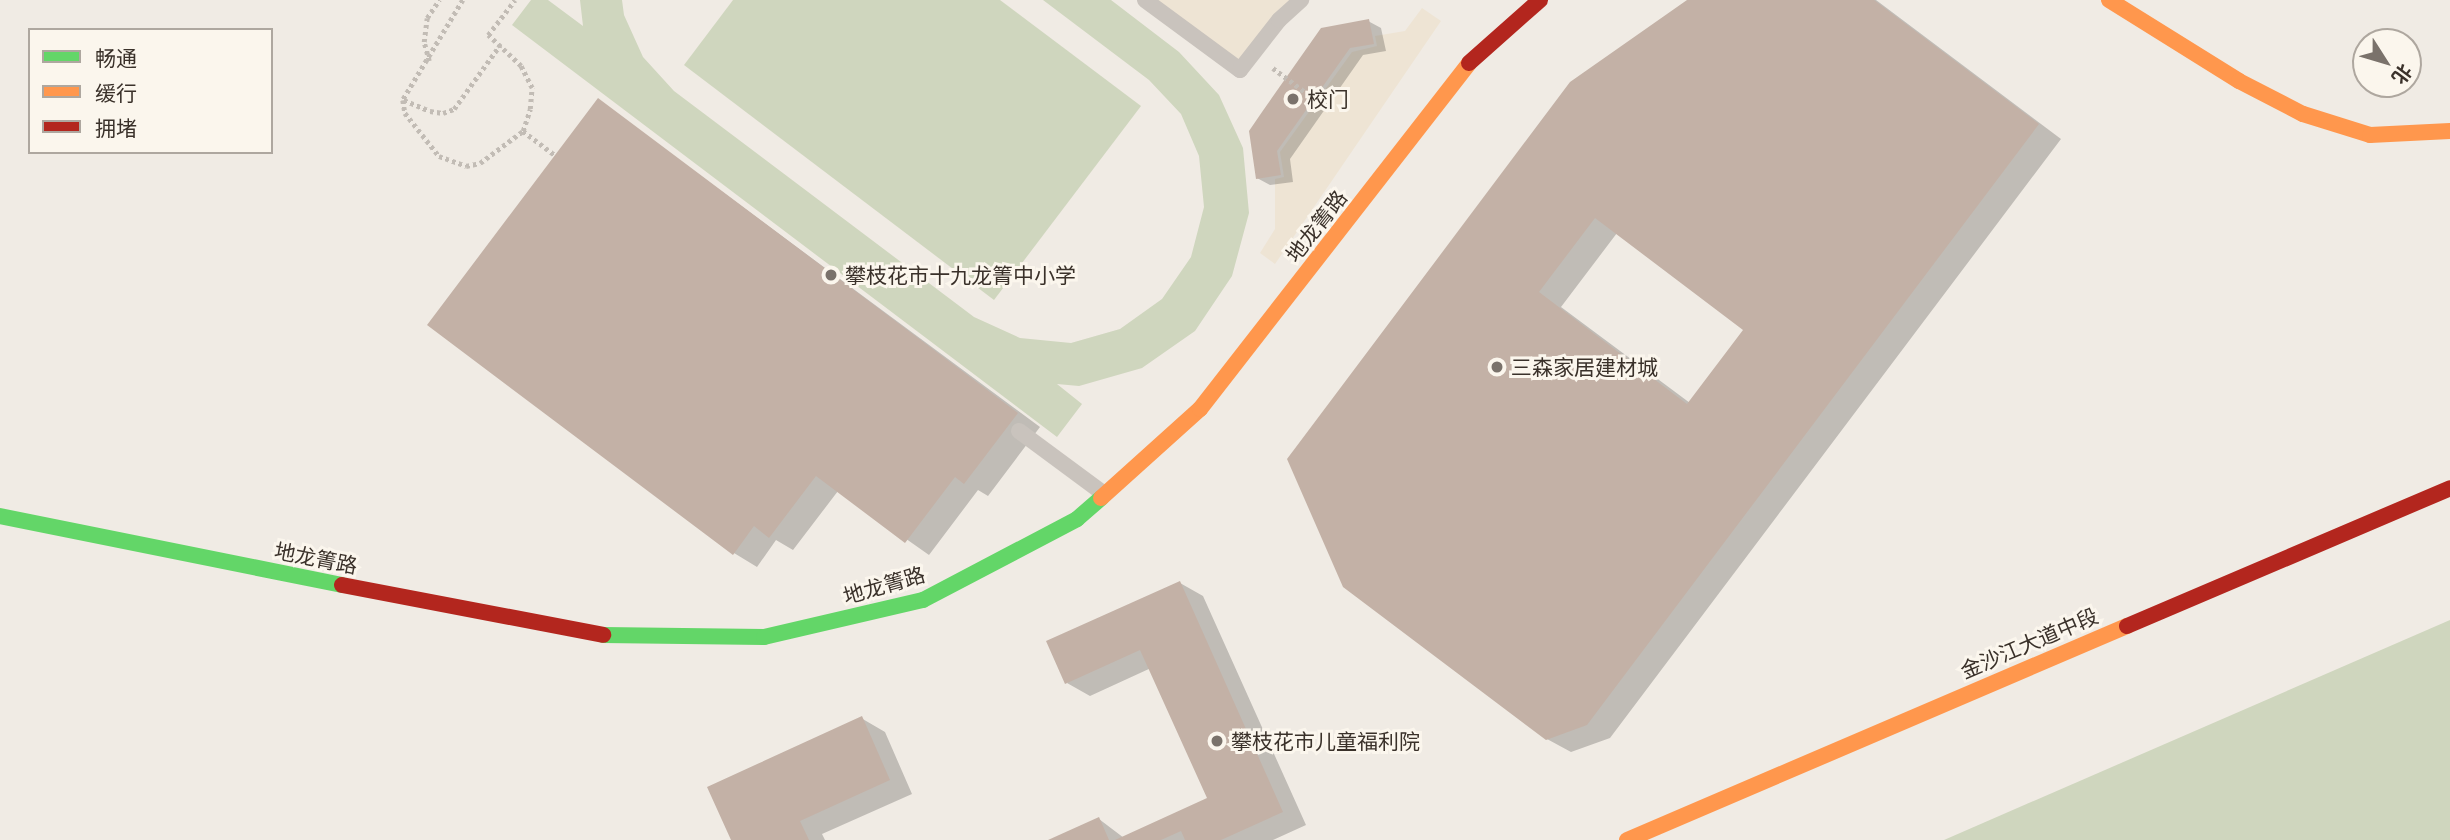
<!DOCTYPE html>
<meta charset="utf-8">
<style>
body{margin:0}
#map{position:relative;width:2450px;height:840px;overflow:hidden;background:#f0ebe4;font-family:"Golos Text","Noto Sans SC",sans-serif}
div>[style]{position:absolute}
.green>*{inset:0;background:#cfd6be}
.plaza>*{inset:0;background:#eee4d4}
.shadow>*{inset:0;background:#0003}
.building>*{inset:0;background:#c3b1a6}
.path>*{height:4.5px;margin-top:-2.25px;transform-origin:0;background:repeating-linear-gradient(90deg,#c2bcb5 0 3.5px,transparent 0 7px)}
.lane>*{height:16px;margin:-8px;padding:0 8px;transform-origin:8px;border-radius:8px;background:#c9c3bd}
.fast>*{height:16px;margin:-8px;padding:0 8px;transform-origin:8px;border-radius:8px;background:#63d668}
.slow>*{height:16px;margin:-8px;padding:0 8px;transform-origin:8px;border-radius:8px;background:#ff974d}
.jam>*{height:16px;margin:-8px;padding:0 8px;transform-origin:8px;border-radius:8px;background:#b3261e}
.dots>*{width:19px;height:19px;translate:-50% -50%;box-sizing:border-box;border:4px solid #fbf6ed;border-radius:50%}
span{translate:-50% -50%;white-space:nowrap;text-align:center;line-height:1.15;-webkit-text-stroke:6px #fbf6ed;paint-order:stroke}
.poi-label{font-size:21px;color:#3a312a}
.left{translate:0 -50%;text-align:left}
.street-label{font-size:21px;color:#3a312a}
.legend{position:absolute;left:28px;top:28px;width:245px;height:126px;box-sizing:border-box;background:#fbf6ed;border:2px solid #aea79f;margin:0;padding:9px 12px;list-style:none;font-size:21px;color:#3a312a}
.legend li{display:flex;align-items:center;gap:14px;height:35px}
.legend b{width:35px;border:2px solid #aea79f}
.north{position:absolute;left:2352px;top:28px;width:70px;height:70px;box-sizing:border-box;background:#fbf6ed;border:2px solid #aea79f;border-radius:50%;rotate:127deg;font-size:19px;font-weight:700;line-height:28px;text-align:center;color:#3a312a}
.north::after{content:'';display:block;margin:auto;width:24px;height:32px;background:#7a726b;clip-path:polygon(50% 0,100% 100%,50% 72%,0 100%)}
</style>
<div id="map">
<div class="green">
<div style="clip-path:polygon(531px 0,548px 0,583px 26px,580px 0,622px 0,624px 15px,643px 57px,674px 91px,974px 317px,1020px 338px,1071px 343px,1120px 329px,1162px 299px,1191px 257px,1204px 207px,1199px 156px,1181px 114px,1149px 80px,1043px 0,1111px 0,1179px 52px,1219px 95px,1243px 148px,1249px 213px,1232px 276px,1195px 331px,1142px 368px,1079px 386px,1057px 384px,1082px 404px,1057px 437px,512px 25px)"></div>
<div style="clip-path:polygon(733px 0,1000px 0,1141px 106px,994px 300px,684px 65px)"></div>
<div style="clip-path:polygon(2450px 620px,2450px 840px,1944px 840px)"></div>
</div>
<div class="plaza">
<div style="clip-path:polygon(1145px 0,1301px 0,1240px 70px)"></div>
<div style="clip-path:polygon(1422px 8px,1441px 21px,1275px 264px,1260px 253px,1275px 229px,1275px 179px,1284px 177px,1280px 152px,1352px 52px,1377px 46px,1375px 36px,1405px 31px)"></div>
</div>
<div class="shadow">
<div style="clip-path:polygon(evenodd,1693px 0,1876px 0,2061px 139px,1610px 738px,1571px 752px,1547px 739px,1289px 459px,1693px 0,1617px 233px,1746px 329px,1690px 403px,1561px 307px,1617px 233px)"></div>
<div style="clip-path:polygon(1368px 21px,1381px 28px,1386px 51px,1363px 55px,1290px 159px,1293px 182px,1270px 185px,1257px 178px)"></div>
<div style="clip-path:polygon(598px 100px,1040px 427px,988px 496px,978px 490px,929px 555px,838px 491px,793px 550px,776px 540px,757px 567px,734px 553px)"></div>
<div style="clip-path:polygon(1180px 583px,1203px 596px,1306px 825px,1273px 840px,1052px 840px,1099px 819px,1124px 838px,1210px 799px,1151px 668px,1090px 696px,1067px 683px)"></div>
<div style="clip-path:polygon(861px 718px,885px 732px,912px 794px,822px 834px,825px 840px,733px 840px)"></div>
</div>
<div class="building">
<div style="clip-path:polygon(evenodd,1687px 0,1874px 0,2039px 124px,1587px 725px,1546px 740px,1343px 587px,1287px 459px,1570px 82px,1687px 0,1595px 218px,1743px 330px,1687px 404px,1539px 292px,1595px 218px)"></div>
<div style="clip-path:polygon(1369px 19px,1374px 44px,1350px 48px,1277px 151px,1281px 175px,1256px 179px,1249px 131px,1262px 112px,1321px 28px)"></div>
<div style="clip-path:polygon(598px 98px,1018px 413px,964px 484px,955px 477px,905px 543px,816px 476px,769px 538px,754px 526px,733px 555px,427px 325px)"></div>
<div style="clip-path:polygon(1180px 581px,1283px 812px,1221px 840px,1185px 840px,1181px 831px,1161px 840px,1115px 840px,1207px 798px,1140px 650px,1065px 684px,1046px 641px)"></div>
<div style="clip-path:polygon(862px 716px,890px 780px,800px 821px,809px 840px,731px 840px,707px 787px)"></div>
<div style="clip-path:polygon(1099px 817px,1109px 840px,1048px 840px)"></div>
</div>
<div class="path">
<div style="left:463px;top:0;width:117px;rotate:121deg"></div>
<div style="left:403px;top:100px;width:13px;rotate:81deg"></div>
<div style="left:405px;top:113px;width:55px;rotate:51.7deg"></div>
<div style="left:439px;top:156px;width:29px;rotate:20deg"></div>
<div style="left:466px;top:166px;width:14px;rotate:-12deg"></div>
<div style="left:480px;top:163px;width:54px;rotate:-36.7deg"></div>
<div style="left:523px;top:131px;width:23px;rotate:-72deg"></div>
<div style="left:530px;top:109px;width:21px;rotate:-85deg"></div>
<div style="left:532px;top:88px;width:25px;rotate:-117deg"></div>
<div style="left:521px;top:66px;width:45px;rotate:-136.8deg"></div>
<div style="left:488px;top:35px;width:44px;rotate:-52.4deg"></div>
<div style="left:429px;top:61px;width:20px;rotate:-105deg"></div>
<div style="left:424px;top:42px;width:24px;rotate:-83deg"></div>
<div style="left:427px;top:18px;width:22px;rotate:-56deg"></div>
<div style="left:1273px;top:68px;width:55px;rotate:36.9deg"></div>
<div style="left:404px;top:100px;width:28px;rotate:23deg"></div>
<div style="left:430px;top:111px;width:13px;rotate:9deg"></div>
<div style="left:443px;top:113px;width:12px;rotate:-20deg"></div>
<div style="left:454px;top:109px;width:79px;rotate:-54.3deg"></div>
<div style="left:523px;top:131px;width:40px;rotate:37deg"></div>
</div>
<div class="lane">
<div style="left:1145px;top:0;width:118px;rotate:36.4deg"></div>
<div style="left:1240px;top:70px;width:63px;rotate:-52deg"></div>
<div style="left:1279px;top:20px;width:30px;rotate:-42deg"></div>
<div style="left:1019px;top:431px;width:106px;rotate:36.5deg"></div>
</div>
<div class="fast">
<div style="left:0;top:516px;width:349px;rotate:11.4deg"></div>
<div style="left:603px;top:635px;width:161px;rotate:0.7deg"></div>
<div style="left:764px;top:637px;width:163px;rotate:-13.1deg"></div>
<div style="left:923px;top:600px;width:174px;rotate:-27.7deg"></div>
<div style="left:1077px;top:519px;width:32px;rotate:-41deg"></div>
</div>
<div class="slow">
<div style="left:2109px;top:0;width:153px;rotate:31.9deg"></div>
<div style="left:2239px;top:81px;width:72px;rotate:27.3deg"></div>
<div style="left:2303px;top:114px;width:70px;rotate:17.4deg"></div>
<div style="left:2370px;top:135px;width:80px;rotate:-2.9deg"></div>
<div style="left:1101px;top:498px;width:133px;rotate:-42deg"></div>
<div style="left:1200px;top:409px;width:438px;rotate:-52.1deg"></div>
<div style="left:1627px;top:840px;width:544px;rotate:-23.17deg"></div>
</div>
<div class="jam">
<div style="left:1469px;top:63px;width:95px;rotate:-41.6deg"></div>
<div style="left:342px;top:585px;width:266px;rotate:10.8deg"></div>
<div style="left:2127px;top:626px;width:351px;rotate:-23.1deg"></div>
</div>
<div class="dots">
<div style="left:1293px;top:99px;background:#7a726b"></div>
<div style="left:831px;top:275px;background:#7a726b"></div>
<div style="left:1497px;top:367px;background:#7a726b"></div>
<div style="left:1217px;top:741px;background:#7a726b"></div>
</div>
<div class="poi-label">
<span class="left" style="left:1307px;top:99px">校门</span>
<span class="left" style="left:845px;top:275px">攀枝花市十九龙箐中小学</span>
<span class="left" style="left:1511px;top:367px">三森家居建材城</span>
<span class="left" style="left:1231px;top:741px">攀枝花市儿童福利院</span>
</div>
<div class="street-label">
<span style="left:1316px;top:226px;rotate:-52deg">地龙箐路</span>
<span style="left:316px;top:558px;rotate:11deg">地龙箐路</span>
<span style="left:884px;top:585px;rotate:-16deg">地龙箐路</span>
<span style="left:2029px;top:643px;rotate:-23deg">金沙江大道中段</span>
</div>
<ul class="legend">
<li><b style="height:9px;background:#63d668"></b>畅通</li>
<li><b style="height:9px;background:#ff974d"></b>缓行</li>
<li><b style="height:9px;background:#b3261e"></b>拥堵</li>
</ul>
<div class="north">北</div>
</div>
